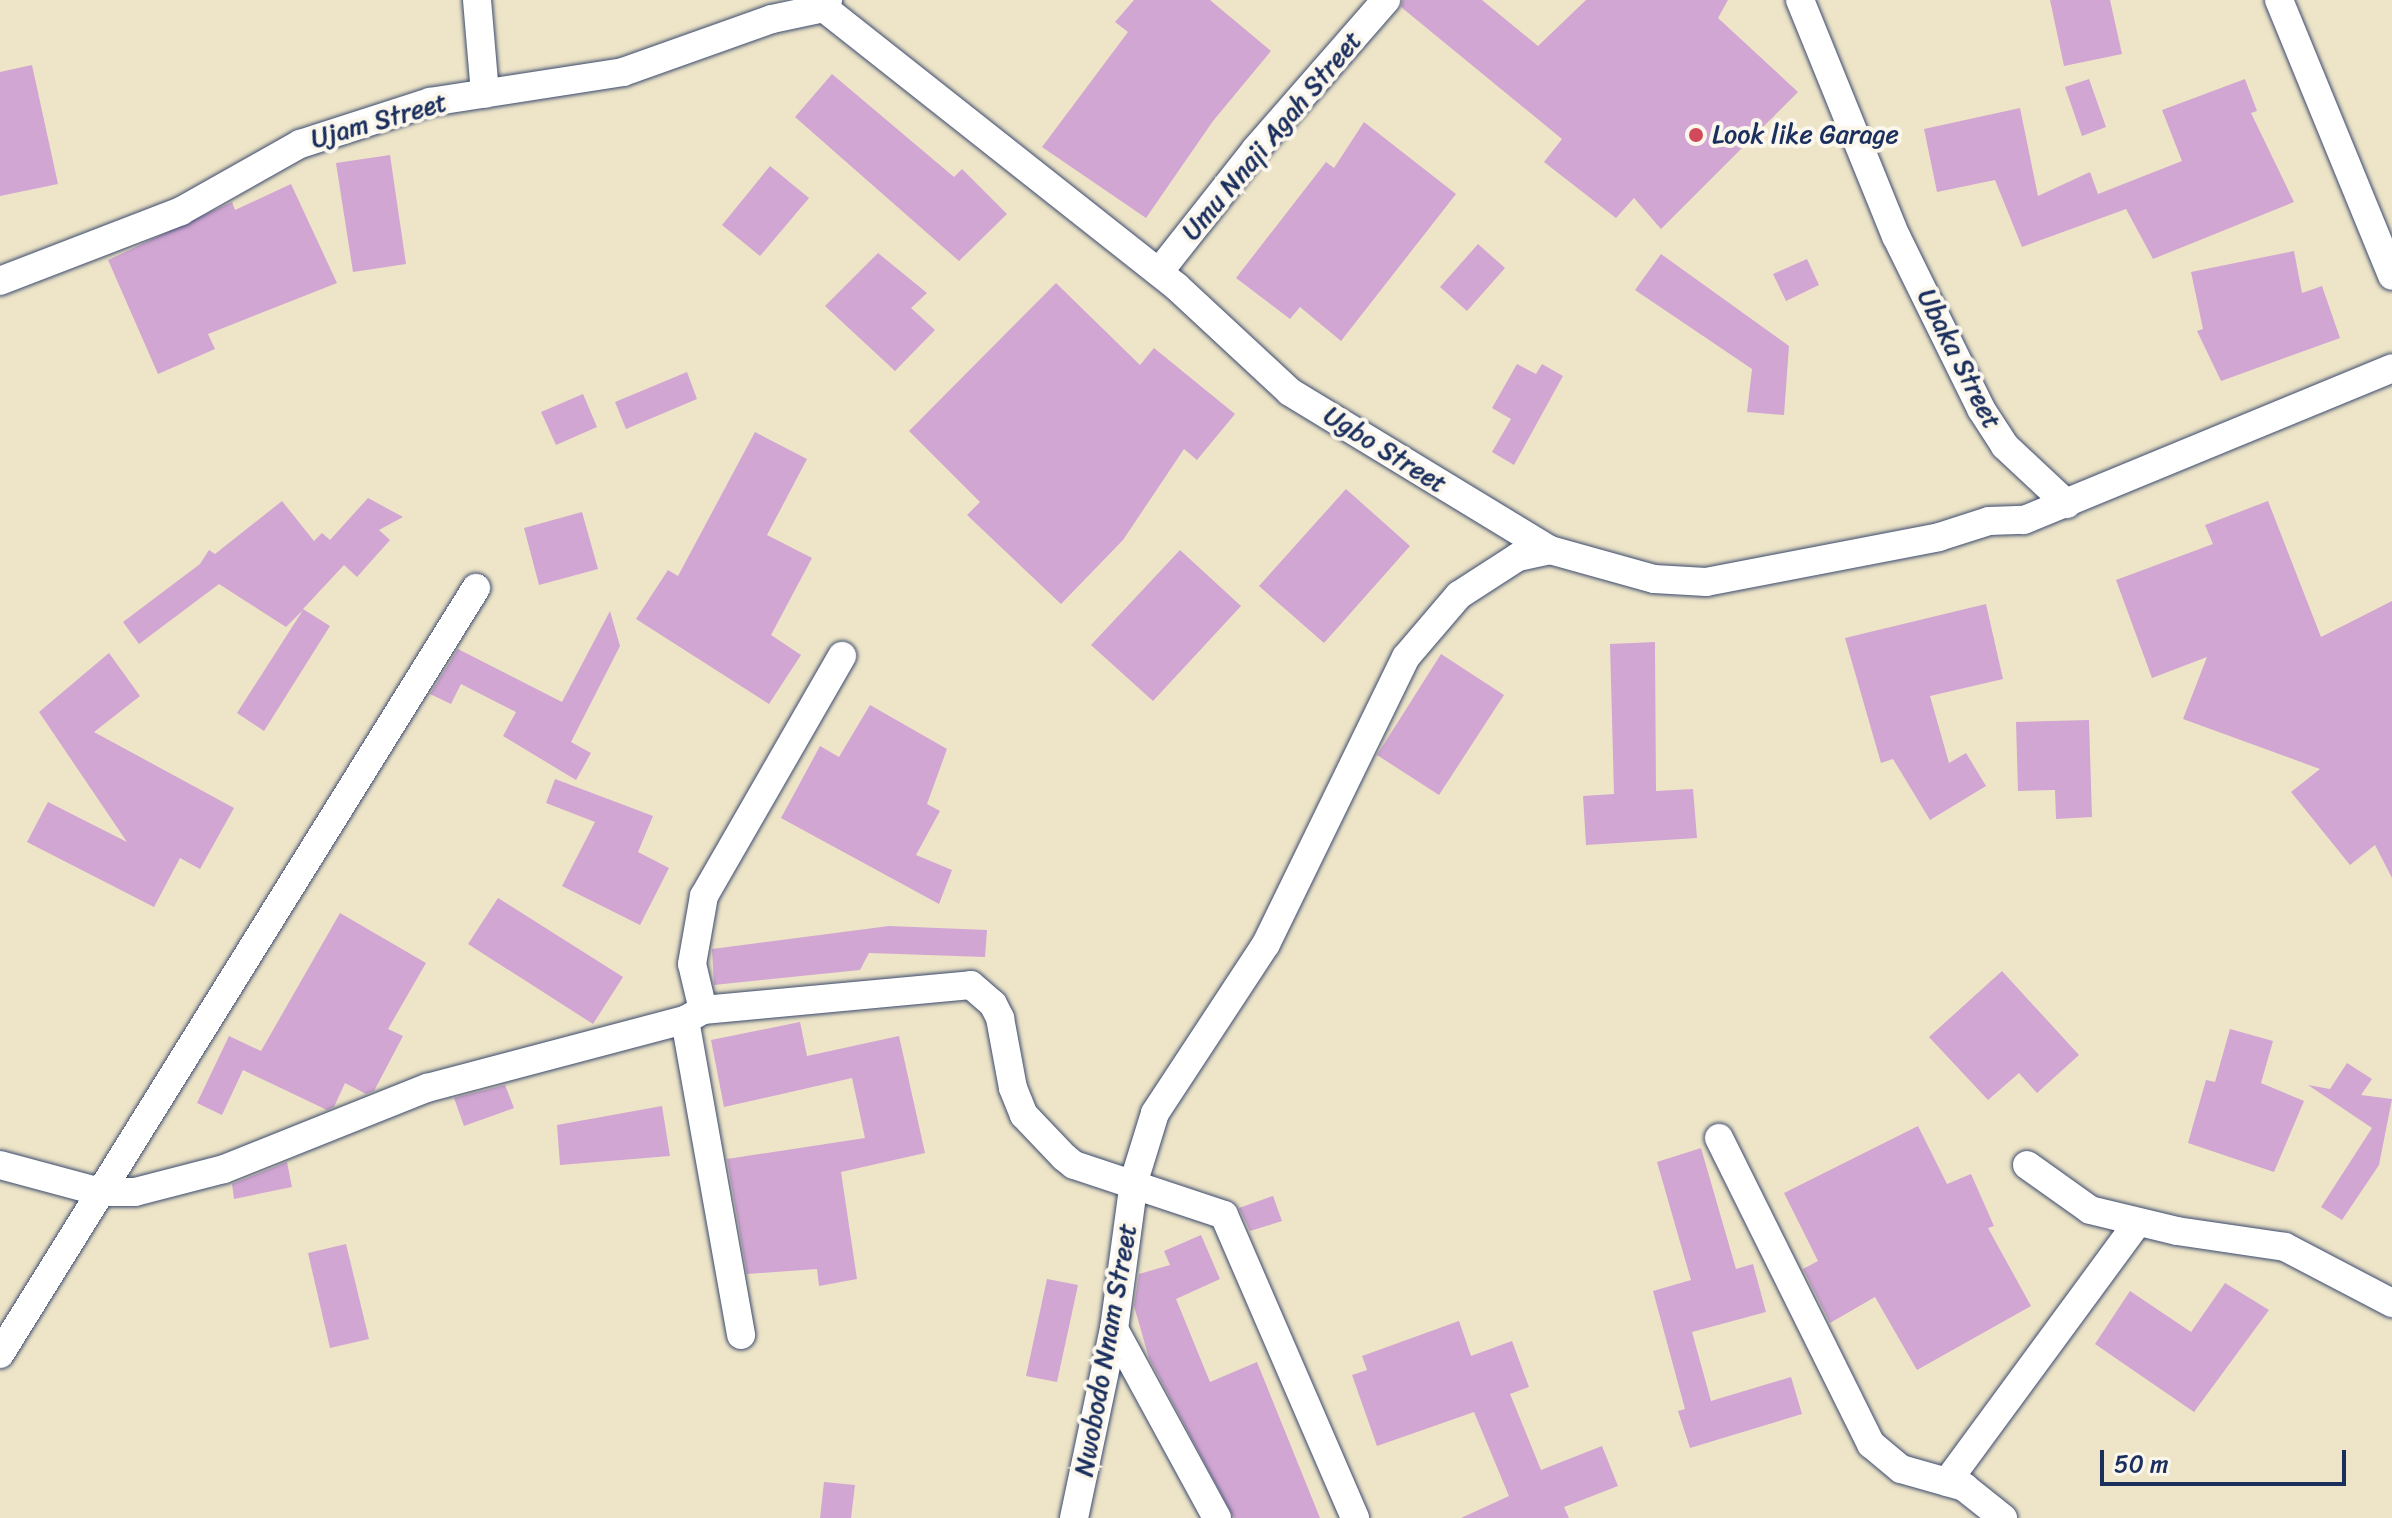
<!DOCTYPE html>
<style>
body{margin:0}
#map{position:relative;width:2392px;height:1518px;overflow:hidden;background:#eee5c8;font-family:Sriracha,sans-serif}
div>[style]{position:absolute}
.building>*{inset:0;background:#d1a6d2}
.roads{filter:drop-shadow(0 0 2px #3b4a6e) drop-shadow(0 0 2px #3b4a6e)}
.minor>*{height:28px;margin:-14px;padding:0 14px;transform-origin:14px;border-radius:14px;background:#fff}
.dots>*{width:22px;height:22px;translate:-50% -50%;box-sizing:border-box;border:4px solid #fbf7ec;border-radius:50%}
span{translate:-50% -50%;white-space:nowrap;text-align:center;line-height:1.15;-webkit-text-stroke:8px #fbf7ec;paint-order:stroke}
.street-label{font-size:26px;color:#1b2f5e}
.poi-label{font-size:26px;color:#1b2f5e}
.left{translate:0 -50%;text-align:left}
.scale{position:absolute;left:2100px;top:1450px;width:246px;height:36px;box-sizing:border-box;border:4px solid #1b2f5e;border-top:0;padding-left:10px;font-size:24px;line-height:28px;white-space:nowrap;color:#1b2f5e;-webkit-text-stroke:6px #fbf7ec;paint-order:stroke}
</style>
<div id="map">
<div class="building">
<div style="clip-path:polygon(1134px 0,1210px 0,1271px 51px,1213px 121px,1146px 218px,1042px 147px,1128px 32px,1115px 22px)"></div>
<div style="clip-path:polygon(1403px 0,1482px 0,1538px 46px,1586px 0,1728px 0,1718px 18px,1798px 92px,1661px 229px,1634px 198px,1616px 218px,1544px 162px,1562px 139px,1401px 7px)"></div>
<div style="clip-path:polygon(2050px 0,2110px 0,2122px 54px,2064px 66px)"></div>
<div style="clip-path:polygon(32px 65px,58px 184px,0 196px,0 72px)"></div>
<div style="clip-path:polygon(832px 74px,954px 177px,962px 169px,1007px 214px,959px 261px,795px 117px)"></div>
<div style="clip-path:polygon(2089px 79px,2106px 127px,2082px 136px,2065px 87px)"></div>
<div style="clip-path:polygon(2245px 79px,2257px 111px,2251px 113px,2294px 202px,2153px 259px,2126px 209px,2022px 247px,1995px 180px,1937px 192px,1924px 129px,2020px 108px,2038px 196px,2090px 172px,2098px 194px,2182px 161px,2162px 110px)"></div>
<div style="clip-path:polygon(1364px 122px,1456px 194px,1341px 341px,1300px 307px,1290px 319px,1236px 278px,1326px 162px,1334px 168px)"></div>
<div style="clip-path:polygon(390px 155px,406px 264px,353px 272px,336px 163px)"></div>
<div style="clip-path:polygon(770px 166px,809px 198px,760px 256px,722px 225px)"></div>
<div style="clip-path:polygon(291px 184px,337px 283px,208px 334px,215px 349px,158px 374px,108px 260px,232px 202px,235px 210px)"></div>
<div style="clip-path:polygon(1478px 244px,1505px 268px,1467px 311px,1440px 287px)"></div>
<div style="clip-path:polygon(2294px 251px,2302px 293px,2322px 286px,2340px 338px,2221px 381px,2197px 331px,2203px 329px,2191px 272px)"></div>
<div style="clip-path:polygon(878px 253px,927px 293px,911px 308px,935px 330px,895px 371px,825px 306px)"></div>
<div style="clip-path:polygon(1661px 254px,1789px 346px,1784px 415px,1747px 412px,1752px 369px,1635px 290px)"></div>
<div style="clip-path:polygon(1807px 259px,1819px 285px,1786px 301px,1773px 274px)"></div>
<div style="clip-path:polygon(1056px 283px,1140px 365px,1154px 348px,1235px 414px,1197px 460px,1184px 449px,1123px 540px,1061px 604px,967px 515px,980px 502px,909px 431px)"></div>
<div style="clip-path:polygon(1517px 364px,1536px 374px,1542px 364px,1563px 376px,1514px 465px,1492px 452px,1511px 419px,1492px 408px)"></div>
<div style="clip-path:polygon(687px 372px,697px 399px,626px 429px,615px 402px)"></div>
<div style="clip-path:polygon(583px 394px,597px 427px,556px 445px,541px 412px)"></div>
<div style="clip-path:polygon(755px 432px,807px 459px,767px 535px,812px 558px,771px 635px,801px 655px,769px 704px,636px 619px,668px 570px,678px 576px)"></div>
<div style="clip-path:polygon(1346px 489px,1410px 546px,1324px 643px,1259px 586px)"></div>
<div style="clip-path:polygon(368px 498px,403px 517px,379px 530px,390px 540px,357px 577px,344px 565px,303px 609px,330px 626px,264px 731px,237px 713px,303px 610px,286px 627px,219px 584px,139px 644px,123px 622px,200px 564px,209px 550px,215px 554px,282px 501px,314px 541px,322px 533px,330px 540px)"></div>
<div style="clip-path:polygon(2268px 501px,2321px 637px,2392px 601px,2392px 878px,2375px 845px,2350px 865px,2291px 792px,2320px 769px,2183px 719px,2207px 657px,2152px 678px,2116px 580px,2213px 544px,2205px 525px)"></div>
<div style="clip-path:polygon(582px 512px,598px 569px,539px 585px,524px 528px)"></div>
<div style="clip-path:polygon(1180px 550px,1241px 606px,1153px 701px,1091px 645px)"></div>
<div style="clip-path:polygon(1986px 604px,2003px 679px,1930px 696px,1949px 763px,1966px 753px,1986px 786px,1930px 820px,1893px 759px,1881px 763px,1845px 638px)"></div>
<div style="clip-path:polygon(610px 611px,620px 646px,571px 742px,591px 753px,576px 780px,503px 736px,516px 712px,461px 684px,451px 704px,430px 694px,458px 649px,562px 702px)"></div>
<div style="clip-path:polygon(1655px 642px,1656px 791px,1693px 789px,1697px 838px,1586px 845px,1583px 796px,1614px 794px,1610px 644px)"></div>
<div style="clip-path:polygon(109px 653px,140px 696px,94px 732px,234px 808px,200px 869px,180px 858px,154px 907px,27px 842px,48px 802px,127px 842px,39px 712px)"></div>
<div style="clip-path:polygon(1441px 654px,1504px 695px,1439px 795px,1377px 755px)"></div>
<div style="clip-path:polygon(870px 705px,947px 749px,927px 804px,940px 811px,916px 855px,952px 870px,939px 904px,781px 818px,820px 746px,839px 757px)"></div>
<div style="clip-path:polygon(2089px 720px,2092px 817px,2056px 819px,2055px 790px,2018px 791px,2016px 722px)"></div>
<div style="clip-path:polygon(555px 779px,653px 816px,638px 852px,669px 868px,640px 925px,562px 886px,595px 822px,546px 803px)"></div>
<div style="clip-path:polygon(498px 898px,623px 977px,593px 1024px,468px 944px)"></div>
<div style="clip-path:polygon(340px 913px,426px 963px,388px 1029px,403px 1036px,374px 1091px,366px 1094px,345px 1083px,334px 1107px,327px 1110px,243px 1070px,222px 1115px,197px 1103px,229px 1036px,261px 1051px)"></div>
<div style="clip-path:polygon(889px 926px,987px 930px,985px 957px,869px 953px,860px 970px,714px 985px,712px 949px)"></div>
<div style="clip-path:polygon(2002px 971px,2079px 1055px,2037px 1093px,2019px 1073px,1988px 1100px,1929px 1037px)"></div>
<div style="clip-path:polygon(800px 1022px,807px 1056px,899px 1036px,925px 1153px,841px 1172px,857px 1279px,819px 1286px,817px 1269px,747px 1274px,727px 1159px,865px 1138px,852px 1078px,724px 1107px,711px 1040px)"></div>
<div style="clip-path:polygon(2230px 1029px,2273px 1041px,2261px 1083px,2304px 1101px,2274px 1172px,2188px 1143px,2206px 1080px,2215px 1082px)"></div>
<div style="clip-path:polygon(2347px 1063px,2372px 1079px,2361px 1095px,2392px 1099px,2379px 1165px,2342px 1220px,2321px 1207px,2372px 1128px,2308px 1085px,2330px 1089px)"></div>
<div style="clip-path:polygon(505px 1085px,514px 1108px,464px 1126px,454px 1098px)"></div>
<div style="clip-path:polygon(662px 1106px,670px 1156px,560px 1165px,557px 1125px)"></div>
<div style="clip-path:polygon(1918px 1126px,1947px 1184px,1971px 1174px,1994px 1226px,1988px 1228px,2031px 1306px,1917px 1370px,1875px 1297px,1830px 1323px,1803px 1269px,1818px 1261px,1784px 1193px)"></div>
<div style="clip-path:polygon(1701px 1148px,1736px 1269px,1753px 1264px,1766px 1312px,1692px 1332px,1711px 1401px,1791px 1377px,1802px 1414px,1690px 1448px,1678px 1411px,1685px 1409px,1653px 1291px,1691px 1280px,1657px 1162px)"></div>
<div style="clip-path:polygon(287px 1162px,292px 1187px,234px 1199px,232px 1184px)"></div>
<div style="clip-path:polygon(1273px 1196px,1282px 1221px,1250px 1231px,1239px 1208px)"></div>
<div style="clip-path:polygon(1201px 1235px,1220px 1279px,1176px 1299px,1210px 1382px,1257px 1362px,1320px 1518px,1234px 1518px,1149px 1358px,1134px 1306px,1139px 1274px,1170px 1265px,1164px 1251px)"></div>
<div style="clip-path:polygon(346px 1244px,369px 1339px,330px 1348px,308px 1253px)"></div>
<div style="clip-path:polygon(1047px 1279px,1078px 1285px,1057px 1382px,1026px 1376px)"></div>
<div style="clip-path:polygon(2225px 1283px,2269px 1310px,2194px 1412px,2095px 1344px,2130px 1291px,2191px 1332px)"></div>
<div style="clip-path:polygon(1459px 1321px,1471px 1356px,1512px 1341px,1529px 1387px,1510px 1394px,1541px 1470px,1602px 1446px,1618px 1486px,1564px 1507px,1569px 1518px,1461px 1518px,1509px 1496px,1474px 1412px,1377px 1446px,1352px 1375px,1367px 1370px,1362px 1356px)"></div>
<div style="clip-path:polygon(824px 1482px,855px 1485px,851px 1518px,820px 1518px)"></div>
</div>
<div class="roads">
<div class="minor">
<div style="left:477px;top:0;width:94px;rotate:85.1deg"></div>
<div style="left:828px;top:0;width:9px;rotate:117deg"></div>
<div style="left:824px;top:8px;width:450px;rotate:38.3deg"></div>
<div style="left:1177px;top:287px;width:154px;rotate:42.9deg"></div>
<div style="left:1290px;top:392px;width:304px;rotate:31.3deg"></div>
<div style="left:1550px;top:550px;width:108px;rotate:15.6deg"></div>
<div style="left:1654px;top:579px;width:52px;rotate:3.3deg"></div>
<div style="left:1706px;top:582px;width:237px;rotate:-10.9deg"></div>
<div style="left:1939px;top:537px;width:52px;rotate:-17.7deg"></div>
<div style="left:1989px;top:521px;width:35px;rotate:-2deg"></div>
<div style="left:2024px;top:520px;width:398px;rotate:-22.4deg"></div>
<div style="left:1800px;top:0;width:255px;rotate:67.9deg"></div>
<div style="left:1896px;top:236px;width:193px;rotate:63.8deg"></div>
<div style="left:1981px;top:409px;width:44px;rotate:57deg"></div>
<div style="left:2005px;top:446px;width:85px;rotate:43.1deg"></div>
<div style="left:2279px;top:0;width:298px;rotate:67.7deg"></div>
<div style="left:1159px;top:272px;width:157px;rotate:-51.7deg"></div>
<div style="left:1256px;top:149px;width:198px;rotate:-48.9deg"></div>
<div style="left:0;top:281px;width:194px;rotate:-21.1deg"></div>
<div style="left:181px;top:211px;width:137px;rotate:-29.4deg"></div>
<div style="left:300px;top:144px;width:137px;rotate:-17.9deg"></div>
<div style="left:430px;top:102px;width:195px;rotate:-8.8deg"></div>
<div style="left:623px;top:72px;width:158px;rotate:-19.6deg"></div>
<div style="left:772px;top:19px;width:53px;rotate:-11.9deg"></div>
<div style="left:703px;top:1010px;width:47px;rotate:-103.4deg"></div>
<div style="left:692px;top:964px;width:69px;rotate:-80deg"></div>
<div style="left:704px;top:896px;width:277px;rotate:-60.1deg"></div>
<div style="left:685px;top:1020px;width:320px;rotate:79.9deg"></div>
<div style="left:1719px;top:1138px;width:342px;rotate:63.6deg"></div>
<div style="left:1871px;top:1444px;width:39px;rotate:40deg"></div>
<div style="left:1901px;top:1469px;width:66px;rotate:15.9deg"></div>
<div style="left:1964px;top:1487px;width:50px;rotate:38.5deg"></div>
<div style="left:0;top:1165px;width:104px;rotate:15.1deg"></div>
<div style="left:100px;top:1192px;width:35px"></div>
<div style="left:135px;top:1192px;width:92px;rotate:-14.5deg"></div>
<div style="left:224px;top:1169px;width:219px;rotate:-21.8deg"></div>
<div style="left:427px;top:1088px;width:267px;rotate:-14.8deg"></div>
<div style="left:685px;top:1020px;width:21px;rotate:-29deg"></div>
<div style="left:703px;top:1010px;width:269px;rotate:-5.3deg"></div>
<div style="left:971px;top:985px;width:29px;rotate:41deg"></div>
<div style="left:993px;top:1004px;width:16px;rotate:63deg"></div>
<div style="left:1000px;top:1018px;width:71px;rotate:79.5deg"></div>
<div style="left:1013px;top:1088px;width:29px;rotate:68deg"></div>
<div style="left:1024px;top:1115px;width:58px;rotate:46.4deg"></div>
<div style="left:1064px;top:1157px;width:13px;rotate:39deg"></div>
<div style="left:1074px;top:1165px;width:158px;rotate:18.4deg"></div>
<div style="left:1224px;top:1215px;width:330px;rotate:66.6deg"></div>
<div style="left:2027px;top:1165px;width:77px;rotate:35.5deg"></div>
<div style="left:2090px;top:1210px;width:89px;rotate:13.6deg"></div>
<div style="left:2177px;top:1231px;width:109px;rotate:8.4deg"></div>
<div style="left:2285px;top:1247px;width:121px;rotate:27.6deg"></div>
<div style="left:1114px;top:1329px;width:215px;rotate:61.4deg"></div>
<div style="left:0;top:1354px;width:902px;rotate:-58.14deg"></div>
<div style="left:1947px;top:1482px;width:321px;rotate:-53.7deg"></div>
<div style="left:1074px;top:1518px;width:193px;rotate:-78.1deg"></div>
<div style="left:1114px;top:1329px;width:149px;rotate:-82.3deg"></div>
<div style="left:1134px;top:1181px;width:71px;rotate:-72.8deg"></div>
<div style="left:1155px;top:1113px;width:202px;rotate:-56.7deg"></div>
<div style="left:1266px;top:944px;width:319px;rotate:-64deg"></div>
<div style="left:1406px;top:657px;width:82px;rotate:-49.5deg"></div>
<div style="left:1459px;top:595px;width:70px;rotate:-32.8deg"></div>
<div style="left:1518px;top:557px;width:33px;rotate:-12deg"></div>
</div>
</div>
<div class="dots">
<div style="left:1696px;top:135px;background:#d1495b"></div>
</div>
<div class="street-label">
<span style="left:379px;top:121px;rotate:-16deg">Ujam Street</span>
<span style="left:1272px;top:136px;rotate:-50deg">Umu Nnaji Agah Street</span>
<span style="left:1959px;top:359px;rotate:63deg">Ubaka Street</span>
<span style="left:1385px;top:450px;rotate:32deg">Ugbo Street</span>
<span style="left:1106px;top:1350px;rotate:-80deg">Nwobodo Nnam Street</span>
</div>
<div class="poi-label">
<span class="left" style="left:1712px;top:135px">Look like Garage</span>
</div>
<div class="scale">50 m</div>
</div>
